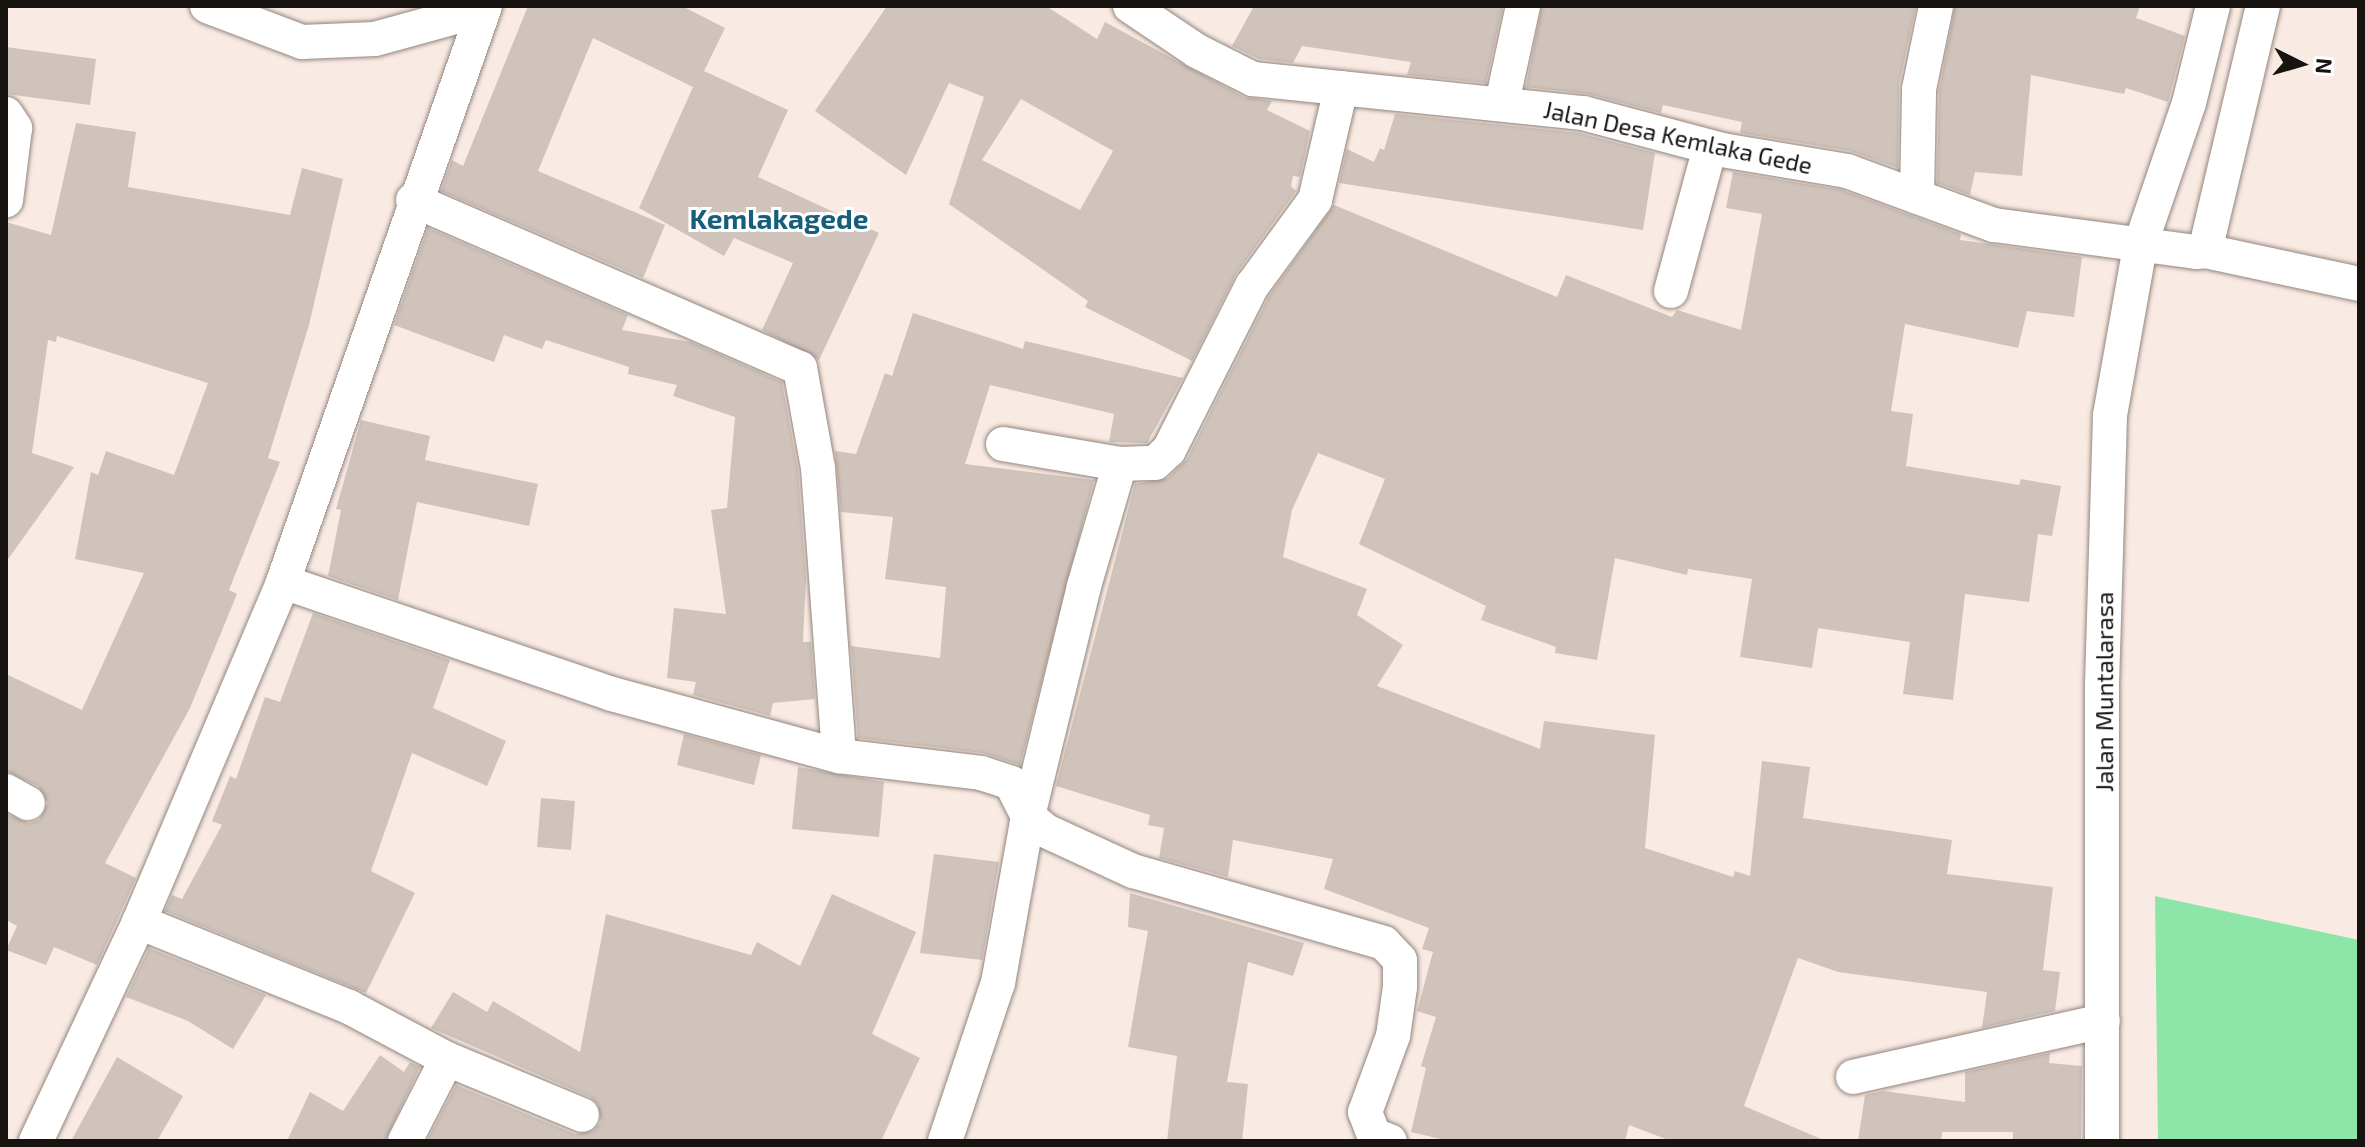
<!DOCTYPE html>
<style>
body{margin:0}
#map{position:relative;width:2365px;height:1147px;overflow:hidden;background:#f9ebe3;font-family:"Exo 2",sans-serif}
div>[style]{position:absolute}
.green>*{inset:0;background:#8de6a8}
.building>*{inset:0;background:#d0c3bb}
.roads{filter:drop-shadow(0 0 2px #92867f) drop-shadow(0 0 2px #92867f)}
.minor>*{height:34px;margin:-17px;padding:0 17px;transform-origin:17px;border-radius:17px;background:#fff}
span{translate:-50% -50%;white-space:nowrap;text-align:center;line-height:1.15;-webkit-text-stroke:6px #fff;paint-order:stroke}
.street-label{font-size:24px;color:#171310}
.quarter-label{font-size:28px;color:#165e79;font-weight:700}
.frame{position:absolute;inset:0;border:8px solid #171310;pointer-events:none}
.north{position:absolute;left:2261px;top:24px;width:80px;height:80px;-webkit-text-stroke:6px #fff;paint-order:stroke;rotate:95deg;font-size:22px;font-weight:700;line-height:32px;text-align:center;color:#171310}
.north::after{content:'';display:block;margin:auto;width:28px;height:36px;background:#171310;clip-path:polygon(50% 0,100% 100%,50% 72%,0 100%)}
</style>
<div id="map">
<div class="green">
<div style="clip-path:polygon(2155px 896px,2359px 940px,2359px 1141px,2158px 1141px)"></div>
</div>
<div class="building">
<div style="clip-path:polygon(528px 6px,682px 6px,725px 28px,704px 71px,788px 110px,758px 177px,879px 233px,819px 360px,762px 330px,793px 263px,734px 238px,724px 256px,639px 208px,693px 87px,593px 38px,538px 171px,665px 225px,643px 278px,441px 191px,452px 160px,463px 166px)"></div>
<div style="clip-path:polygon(evenodd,887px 6px,1046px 6px,1097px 39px,1105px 22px,1244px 97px,1272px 101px,1267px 110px,1310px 131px,1300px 177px,1293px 176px,1291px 186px,1296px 191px,1236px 274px,1192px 361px,1085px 307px,1088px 301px,949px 204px,984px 97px,949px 83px,906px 175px,815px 111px,887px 6px,1021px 99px,1113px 151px,1080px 210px,982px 160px,1021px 99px)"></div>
<div style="clip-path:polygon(1254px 6px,1503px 6px,1486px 83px,1407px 75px,1411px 62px,1302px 46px,1293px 63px,1259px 59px,1232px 46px)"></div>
<div style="clip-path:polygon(1542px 6px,1916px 6px,1899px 85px,1898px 168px,1850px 151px,1740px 133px,1742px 122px,1663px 105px,1661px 113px,1588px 94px,1526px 87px)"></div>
<div style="clip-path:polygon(1955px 6px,2140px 6px,2136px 18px,2185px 36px,2168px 102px,2126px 88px,2124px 94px,2031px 75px,2022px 176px,1975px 172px,1970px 195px,1937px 183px,1939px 91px)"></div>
<div style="clip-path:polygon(6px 47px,96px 59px,90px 105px,6px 94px)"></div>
<div style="clip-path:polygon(1395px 114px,1579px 133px,1655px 153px,1643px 230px,1339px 183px,1347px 149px,1374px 162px,1380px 148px,1384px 150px)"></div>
<div style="clip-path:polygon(76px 123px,136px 132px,128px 187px,290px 215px,302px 168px,343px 179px,309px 325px,268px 458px,280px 462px,229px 590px,237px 594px,190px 708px,105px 863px,136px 878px,97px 965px,54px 947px,46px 965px,6px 950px,17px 926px,6px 920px,6px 814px,29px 823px,39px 820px,48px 803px,38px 786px,6px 771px,6px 674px,82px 710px,144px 573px,75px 559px,91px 472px,98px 475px,106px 451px,174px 475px,208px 383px,57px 336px,56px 342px,48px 340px,32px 453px,74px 467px,6px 562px,6px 222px,51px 235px)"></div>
<div style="clip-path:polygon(1733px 172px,1842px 190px,1961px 234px,1960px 240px,2082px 257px,2074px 317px,2027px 311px,2018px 348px,1905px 324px,1891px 411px,1913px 414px,1906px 466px,2019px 485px,2021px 479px,2061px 486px,2052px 536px,2038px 534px,2029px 602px,1965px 594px,1953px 700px,1903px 694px,1910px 642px,1818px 628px,1812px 668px,1740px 657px,1752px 579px,1688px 569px,1687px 575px,1615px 558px,1597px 660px,1555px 653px,1556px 647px,1481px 620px,1486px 606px,1359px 544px,1385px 479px,1318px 453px,1292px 510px,1283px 557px,1367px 589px,1357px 615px,1403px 645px,1377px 686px,1540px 749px,1544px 721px,1655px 735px,1645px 848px,1733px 877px,1735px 871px,1750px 876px,1762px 761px,1810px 767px,1803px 818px,1952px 840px,1947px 874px,2053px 887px,2043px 970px,2060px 972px,2055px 1011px,1982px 1028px,1987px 992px,1838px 972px,1798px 958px,1744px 1106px,1826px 1141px,1671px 1141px,1629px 1125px,1625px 1141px,1449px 1141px,1411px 1132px,1426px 1068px,1421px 1066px,1436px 1017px,1417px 1011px,1433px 952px,1422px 949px,1429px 928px,1324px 889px,1333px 859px,1233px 840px,1228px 877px,1159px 858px,1164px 828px,1148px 825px,1150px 815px,1056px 786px,1135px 484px,1168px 478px,1187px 459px,1269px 296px,1334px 205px,1557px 297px,1566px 275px,1672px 317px,1677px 310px,1741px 330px,1762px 214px,1726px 208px)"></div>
<div style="clip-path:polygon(428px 228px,628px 315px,622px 330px,691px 342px,782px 382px,798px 470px,806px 578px,803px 642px,811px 642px,815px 699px,773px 703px,770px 716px,693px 695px,696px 682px,667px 678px,674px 608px,726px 614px,711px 510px,727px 508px,735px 417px,673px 396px,677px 385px,628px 374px,629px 367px,546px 340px,542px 349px,504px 335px,494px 362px,394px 325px)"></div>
<div style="clip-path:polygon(913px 313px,1023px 349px,1025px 341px,1183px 378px,1147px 443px,1109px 442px,1114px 414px,990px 385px,965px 464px,1094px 480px,1020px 765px,983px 753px,858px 738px,851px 646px,940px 658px,946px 587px,885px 579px,893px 517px,841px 512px,835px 451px,856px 454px,885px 373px,892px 376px)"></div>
<div style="clip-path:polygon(361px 420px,430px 436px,425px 460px,538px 484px,529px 526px,417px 502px,398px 600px,328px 576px,341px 510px,336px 509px)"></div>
<div style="clip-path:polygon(313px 613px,450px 660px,433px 708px,506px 741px,487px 786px,412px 753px,371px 871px,415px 893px,366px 993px,165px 911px,172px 895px,182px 899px,222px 825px,212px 821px,230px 776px,236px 779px,265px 697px,280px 702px)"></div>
<div style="clip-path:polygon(684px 734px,761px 755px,754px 785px,677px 765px)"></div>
<div style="clip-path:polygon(798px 767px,884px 782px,879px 837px,792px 829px)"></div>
<div style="clip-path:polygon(541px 798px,575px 801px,571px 850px,537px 847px)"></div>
<div style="clip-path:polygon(934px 854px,999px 862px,982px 960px,920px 953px)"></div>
<div style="clip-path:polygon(1130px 893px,1304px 943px,1293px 976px,1248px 962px,1227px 1082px,1248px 1084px,1242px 1141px,1167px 1141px,1177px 1056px,1128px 1047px,1148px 931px,1128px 927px)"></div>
<div style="clip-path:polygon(832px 894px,916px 932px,872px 1034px,920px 1058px,881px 1141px,427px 1141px,456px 1085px,575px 1134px,593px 1131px,601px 1122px,598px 1104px,590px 1097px,431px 1028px,453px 992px,487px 1012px,493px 1001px,580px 1052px,606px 914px,751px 955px,757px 942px,800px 966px)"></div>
<div style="clip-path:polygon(149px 948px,266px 995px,233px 1049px,188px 1021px,126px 997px)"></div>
<div style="clip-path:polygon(2050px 1053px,2049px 1063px,2082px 1066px,2081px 1141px,2013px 1141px,2013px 1132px,1942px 1132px,1941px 1141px,1858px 1141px,1865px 1095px,1884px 1091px,1965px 1102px,1965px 1072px)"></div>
<div style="clip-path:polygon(380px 1055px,404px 1072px,410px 1062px,420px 1067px,385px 1141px,287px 1141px,310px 1092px,343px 1111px)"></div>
<div style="clip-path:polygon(117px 1057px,183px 1096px,157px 1141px,71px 1141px)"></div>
</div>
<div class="roads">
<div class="minor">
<div style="left:207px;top:6px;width:102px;rotate:20.8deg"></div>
<div style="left:302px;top:42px;width:73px;rotate:-2.4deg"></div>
<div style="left:375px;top:39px;width:113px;rotate:-15.4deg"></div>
<div style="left:1130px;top:6px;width:81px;rotate:33.9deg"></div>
<div style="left:1197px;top:51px;width:63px;rotate:26.6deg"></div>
<div style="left:1253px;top:79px;width:332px;rotate:5.9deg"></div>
<div style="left:1583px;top:113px;width:144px;rotate:14.9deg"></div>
<div style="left:1722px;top:150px;width:127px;rotate:9.5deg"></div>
<div style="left:1847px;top:171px;width:157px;rotate:20.2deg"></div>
<div style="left:1994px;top:225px;width:204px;rotate:7.6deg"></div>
<div style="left:2196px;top:252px;width:9px;rotate:-6deg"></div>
<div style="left:2205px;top:251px;width:252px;rotate:-76.7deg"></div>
<div style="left:1502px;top:103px;width:99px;rotate:-77.8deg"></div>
<div style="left:6px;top:114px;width:17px;rotate:57deg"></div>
<div style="left:15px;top:128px;width:73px;rotate:97.1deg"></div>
<div style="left:1917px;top:197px;width:108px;rotate:-88.9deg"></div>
<div style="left:1919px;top:89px;width:85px;rotate:-78.4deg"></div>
<div style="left:413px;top:200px;width:422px;rotate:23.5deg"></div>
<div style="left:800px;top:368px;width:102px;rotate:79.8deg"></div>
<div style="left:818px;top:468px;width:289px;rotate:85.8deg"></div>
<div style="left:2205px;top:251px;width:157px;rotate:12.1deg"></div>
<div style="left:1671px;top:291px;width:149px;rotate:-74.8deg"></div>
<div style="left:1003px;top:444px;width:119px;rotate:9.7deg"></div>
<div style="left:1120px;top:464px;width:35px;rotate:-2deg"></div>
<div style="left:1155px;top:463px;width:19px;rotate:-43deg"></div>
<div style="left:1169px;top:450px;width:184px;rotate:-63.2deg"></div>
<div style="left:1252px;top:286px;width:107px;rotate:-53.8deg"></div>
<div style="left:1315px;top:200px;width:115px;rotate:-76.9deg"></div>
<div style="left:283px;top:582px;width:348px;rotate:18.8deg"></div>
<div style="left:612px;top:694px;width:235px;rotate:15.3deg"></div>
<div style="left:839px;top:756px;width:143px;rotate:6.8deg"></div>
<div style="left:981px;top:773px;width:32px;rotate:18deg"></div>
<div style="left:1011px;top:783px;width:37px;rotate:63deg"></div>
<div style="left:1028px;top:816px;width:23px;rotate:40deg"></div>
<div style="left:1046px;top:831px;width:96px;rotate:24.7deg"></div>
<div style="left:1133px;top:871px;width:261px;rotate:16deg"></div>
<div style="left:1384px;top:943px;width:23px;rotate:47deg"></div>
<div style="left:1400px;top:960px;width:27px;rotate:90deg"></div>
<div style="left:1400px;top:987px;width:49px;rotate:98.1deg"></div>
<div style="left:1393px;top:1036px;width:81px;rotate:110.2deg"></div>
<div style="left:1365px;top:1112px;width:25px;rotate:69deg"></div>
<div style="left:1374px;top:1135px;width:17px;rotate:21deg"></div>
<div style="left:6px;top:791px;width:25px;rotate:29deg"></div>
<div style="left:139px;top:922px;width:227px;rotate:22deg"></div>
<div style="left:349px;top:1007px;width:111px;rotate:28deg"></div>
<div style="left:447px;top:1059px;width:146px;rotate:22.5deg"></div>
<div style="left:1853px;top:1077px;width:256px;rotate:-12.6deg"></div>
<div style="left:36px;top:1141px;width:242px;rotate:-64.8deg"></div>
<div style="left:139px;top:922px;width:369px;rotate:-67deg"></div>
<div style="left:283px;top:582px;width:610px;rotate:-70.67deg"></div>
<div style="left:405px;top:1141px;width:92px;rotate:-62.9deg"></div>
<div style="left:945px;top:1141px;width:167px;rotate:-71.5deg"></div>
<div style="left:998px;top:983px;width:170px;rotate:-79.8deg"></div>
<div style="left:1028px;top:816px;width:237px;rotate:-76.3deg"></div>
<div style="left:1084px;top:586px;width:127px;rotate:-73.6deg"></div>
<div style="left:2102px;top:1141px;width:456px;rotate:-90deg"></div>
<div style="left:2102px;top:685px;width:270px;rotate:-88.3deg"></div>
<div style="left:2110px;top:415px;width:172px;rotate:-79.9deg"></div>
<div style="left:2140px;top:246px;width:151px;rotate:-71.1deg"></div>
<div style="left:2189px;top:103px;width:100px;rotate:-76.1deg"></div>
</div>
</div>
<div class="street-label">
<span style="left:1678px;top:137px;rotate:12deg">Jalan Desa Kemlaka Gede</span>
<span style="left:2104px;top:692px;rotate:-90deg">Jalan Muntalarasa</span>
</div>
<div class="quarter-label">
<span style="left:779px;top:218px">Kemlakagede</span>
</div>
<div class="frame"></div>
<div class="north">N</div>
</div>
